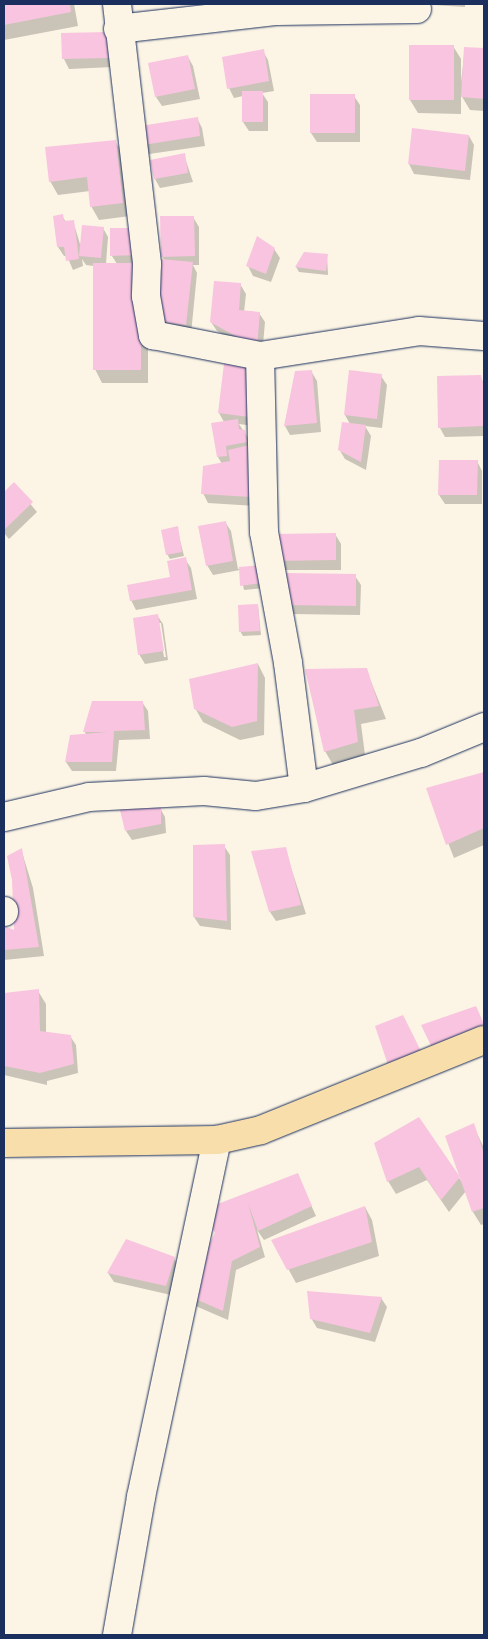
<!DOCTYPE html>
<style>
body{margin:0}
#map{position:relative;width:488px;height:1639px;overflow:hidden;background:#fcf5e5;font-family:Caveat,sans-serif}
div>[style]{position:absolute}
.shadow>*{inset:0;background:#0003}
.building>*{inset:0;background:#f9c4df}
.roads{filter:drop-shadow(0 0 1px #1b2f5e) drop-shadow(0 0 1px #1b2f5e)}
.minor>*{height:28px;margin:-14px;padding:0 14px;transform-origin:14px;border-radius:14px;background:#fcf5e5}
.major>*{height:28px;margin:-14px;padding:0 14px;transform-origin:14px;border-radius:14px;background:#f8deab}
span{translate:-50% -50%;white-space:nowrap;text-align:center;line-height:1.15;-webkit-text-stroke:4px #fcf5e5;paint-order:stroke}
.frame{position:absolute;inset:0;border:5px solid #1b2f5e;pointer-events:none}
</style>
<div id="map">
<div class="shadow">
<div style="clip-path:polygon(4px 4px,74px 4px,78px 26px,4px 40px)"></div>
<div style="clip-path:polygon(418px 4px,465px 4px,465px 7px)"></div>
<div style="clip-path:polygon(107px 33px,113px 67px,69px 69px,64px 59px,63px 34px)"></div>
<div style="clip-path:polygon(453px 46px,461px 59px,461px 82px,465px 48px,484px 49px,484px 111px,470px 110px,461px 95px,461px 114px,418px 113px,410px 100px)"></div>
<div style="clip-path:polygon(263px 51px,268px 60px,274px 91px,262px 93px,268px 102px,268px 131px,249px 131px,243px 122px,243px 96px,234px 98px,229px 88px)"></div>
<div style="clip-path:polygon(188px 57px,193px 66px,200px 99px,162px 106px,156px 97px)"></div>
<div style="clip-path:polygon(354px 96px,360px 105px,360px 142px,317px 142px,311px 133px)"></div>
<div style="clip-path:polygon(197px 118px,202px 128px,205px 146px,149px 154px,144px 145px)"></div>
<div style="clip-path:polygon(413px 130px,469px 136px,474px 145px,470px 180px,414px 174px,409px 164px)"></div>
<div style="clip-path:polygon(115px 141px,123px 154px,130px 216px,99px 220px,91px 206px,90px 191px,58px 195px,50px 181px)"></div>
<div style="clip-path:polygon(184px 155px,193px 182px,160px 188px,155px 179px)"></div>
<div style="clip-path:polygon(62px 216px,66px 222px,73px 221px,80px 244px,103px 228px,108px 237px,106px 264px,117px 264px,112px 256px,135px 229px,148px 278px,148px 383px,102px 383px,95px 369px,94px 266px,86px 265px,82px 259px,83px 266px,73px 270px,67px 256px,64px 256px,58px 247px,54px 217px)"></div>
<div style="clip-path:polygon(193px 217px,199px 227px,199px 265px,193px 265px,197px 273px,191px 334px,161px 331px,165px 261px,162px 256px)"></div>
<div style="clip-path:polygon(274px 249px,280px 258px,271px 282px,253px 276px,248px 266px)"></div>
<div style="clip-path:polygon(305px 253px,327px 256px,328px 275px,299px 272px,296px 267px)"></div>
<div style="clip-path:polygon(240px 284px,246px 294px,244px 312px,259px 313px,265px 322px,262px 356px,217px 331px,211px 322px)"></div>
<div style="clip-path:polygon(226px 356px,254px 426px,239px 424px,250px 441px,256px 506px,208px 503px,203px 493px,222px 464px,218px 457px,224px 422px,219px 413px)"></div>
<div style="clip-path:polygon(311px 371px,317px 381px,321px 432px,290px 435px,285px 426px)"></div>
<div style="clip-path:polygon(381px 376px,387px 385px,382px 428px,365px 426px,371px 436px,366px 470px,345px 459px,339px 449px,350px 424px,345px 415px)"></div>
<div style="clip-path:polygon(480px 376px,484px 384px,484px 436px,445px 437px,440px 428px)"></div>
<div style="clip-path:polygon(477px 461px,482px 471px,482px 504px,445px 504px,439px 495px)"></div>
<div style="clip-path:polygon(14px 484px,37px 512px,9px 539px,4px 533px,4px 494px)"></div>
<div style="clip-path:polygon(225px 522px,231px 531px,238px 569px,260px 566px,264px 588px,244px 590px,240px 570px,213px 575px,207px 565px)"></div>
<div style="clip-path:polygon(177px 528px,184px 556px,170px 559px,167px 554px)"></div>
<div style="clip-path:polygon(335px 534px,341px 544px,341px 570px,281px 570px,275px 535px)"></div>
<div style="clip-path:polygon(185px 559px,191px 568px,197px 599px,136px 610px,131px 600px,171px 578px)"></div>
<div style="clip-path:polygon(355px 576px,361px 585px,360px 615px,292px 614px,286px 604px)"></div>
<div style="clip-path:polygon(258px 605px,261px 635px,243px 636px,240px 631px)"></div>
<div style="clip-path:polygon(evenodd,157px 615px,163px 624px,168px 660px,145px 664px,139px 654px,157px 615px,158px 623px,161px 623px,166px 657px,164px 657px,158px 623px)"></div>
<div style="clip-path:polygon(258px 664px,265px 678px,264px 735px,240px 740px,203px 722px,195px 708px)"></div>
<div style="clip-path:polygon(366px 669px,386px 719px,361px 724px,365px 755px,333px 765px,325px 751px)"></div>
<div style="clip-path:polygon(142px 702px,148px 711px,150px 739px,119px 740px,116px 771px,72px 771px,66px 762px,86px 735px,85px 732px)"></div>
<div style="clip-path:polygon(484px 774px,484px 845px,454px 858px,427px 789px)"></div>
<div style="clip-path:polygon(160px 808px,165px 817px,166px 833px,132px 840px,126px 831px)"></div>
<div style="clip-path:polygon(224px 846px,230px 855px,231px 930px,200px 926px,194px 917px)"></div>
<div style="clip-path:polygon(21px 849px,33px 888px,44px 956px,4px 960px,4px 928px,15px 931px)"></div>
<div style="clip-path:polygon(285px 849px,306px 914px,276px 921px,270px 912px)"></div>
<div style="clip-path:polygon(38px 991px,46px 1004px,46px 1033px,70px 1036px,76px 1045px,78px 1073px,47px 1081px,47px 1085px,4px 1075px,4px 994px)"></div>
<div style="clip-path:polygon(418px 1119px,462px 1182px,473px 1125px,484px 1148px,484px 1224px,481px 1225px,473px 1212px,466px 1191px,449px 1212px,427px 1180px,396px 1194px,388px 1181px)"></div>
<div style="clip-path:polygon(297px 1174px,316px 1216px,264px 1240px,257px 1230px,265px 1257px,236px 1270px,228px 1320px,191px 1304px,216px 1233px,203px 1211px)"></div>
<div style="clip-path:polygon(365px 1207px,372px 1220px,379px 1256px,296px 1283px,273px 1241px)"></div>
<div style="clip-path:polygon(174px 1258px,179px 1268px,171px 1295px,114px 1282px,108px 1273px)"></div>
<div style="clip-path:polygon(381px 1298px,387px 1307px,375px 1342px,317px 1328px,311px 1318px)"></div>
</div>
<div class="building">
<div style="clip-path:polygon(4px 4px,70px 4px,71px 12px,4px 25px)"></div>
<div style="clip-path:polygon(108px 32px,109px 58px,62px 59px,61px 33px)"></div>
<div style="clip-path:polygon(409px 45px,454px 45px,454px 100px,409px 100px)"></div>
<div style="clip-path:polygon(464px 47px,484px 48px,484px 99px,461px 97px)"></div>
<div style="clip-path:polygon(264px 49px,269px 81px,227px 89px,222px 57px)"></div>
<div style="clip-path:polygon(188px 55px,195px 89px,155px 97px,148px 63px)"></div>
<div style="clip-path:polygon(242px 91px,263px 91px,263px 122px,242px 122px)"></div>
<div style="clip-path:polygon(310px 94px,355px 94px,355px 133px,310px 133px)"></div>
<div style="clip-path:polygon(198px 117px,200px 136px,143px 145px,140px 126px)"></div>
<div style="clip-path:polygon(412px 128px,469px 135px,465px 171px,408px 164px)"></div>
<div style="clip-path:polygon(116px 140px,123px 203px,90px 207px,87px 177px,49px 182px,45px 147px)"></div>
<div style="clip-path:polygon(185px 153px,188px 173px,154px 179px,150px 160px)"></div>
<div style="clip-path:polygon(63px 214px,64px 221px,74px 220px,79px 259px,66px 261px,64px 247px,57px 247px,53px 216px)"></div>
<div style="clip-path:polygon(160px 216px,194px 216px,195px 256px,161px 257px)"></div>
<div style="clip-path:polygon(82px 225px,104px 227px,101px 258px,79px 256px)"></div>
<div style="clip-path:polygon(110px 228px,136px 228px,137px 255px,110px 256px)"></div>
<div style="clip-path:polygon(257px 236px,275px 248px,266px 274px,246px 266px)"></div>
<div style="clip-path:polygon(304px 252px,328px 254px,326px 271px,295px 267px)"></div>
<div style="clip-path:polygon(160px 259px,193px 262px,186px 325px,154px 321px)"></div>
<div style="clip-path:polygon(93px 263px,141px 263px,141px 370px,93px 370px)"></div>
<div style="clip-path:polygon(214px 281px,241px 283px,239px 310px,260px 312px,257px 348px,210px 322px)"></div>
<div style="clip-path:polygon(225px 355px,257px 359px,249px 417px,218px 413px)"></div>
<div style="clip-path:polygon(312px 370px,317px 423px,284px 426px,295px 371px)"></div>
<div style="clip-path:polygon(349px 370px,382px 374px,377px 419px,344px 415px)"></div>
<div style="clip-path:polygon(481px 375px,484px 388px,483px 426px,438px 428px,437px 376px)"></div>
<div style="clip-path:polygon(238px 419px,239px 429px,245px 430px,247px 442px,226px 446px,227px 456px,217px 457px,211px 423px)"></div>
<div style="clip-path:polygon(342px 422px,366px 425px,361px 462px,338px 450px)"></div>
<div style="clip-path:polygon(254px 444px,251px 497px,201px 494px,203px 466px,230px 461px,228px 450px)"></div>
<div style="clip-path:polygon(439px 460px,478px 460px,477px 495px,438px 495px)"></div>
<div style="clip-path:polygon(14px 482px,33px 502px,4px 530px,4px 492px)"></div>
<div style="clip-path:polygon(226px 521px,233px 561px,206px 566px,198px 526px)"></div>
<div style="clip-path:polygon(178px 526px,182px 552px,166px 555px,161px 530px)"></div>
<div style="clip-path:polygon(336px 533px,336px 560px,274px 561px,274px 534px)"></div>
<div style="clip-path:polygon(186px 557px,192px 590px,130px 601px,127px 585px,170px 577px,167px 561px)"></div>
<div style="clip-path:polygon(261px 565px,262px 583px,240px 586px,239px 567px)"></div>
<div style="clip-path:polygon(285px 573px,356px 574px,356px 606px,285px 605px)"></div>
<div style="clip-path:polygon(258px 604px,260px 631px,239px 632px,238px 605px)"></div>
<div style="clip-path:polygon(158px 614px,164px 651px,138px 655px,133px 618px)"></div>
<div style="clip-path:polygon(258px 663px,257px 721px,232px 727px,194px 709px,189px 679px)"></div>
<div style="clip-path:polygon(367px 668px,379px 706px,354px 710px,358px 742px,324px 752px,305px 669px)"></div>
<div style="clip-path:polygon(92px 701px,143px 701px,145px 730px,114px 731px,112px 762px,65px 762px,70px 735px,107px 732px,83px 732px)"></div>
<div style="clip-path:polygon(484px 772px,484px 828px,446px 845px,426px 788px)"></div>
<div style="clip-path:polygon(119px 806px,161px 807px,161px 824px,125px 831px)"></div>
<div style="clip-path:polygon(225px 844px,227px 921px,193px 917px,193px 845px)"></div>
<div style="clip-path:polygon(286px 847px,301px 905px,269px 912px,251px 851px)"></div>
<div style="clip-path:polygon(22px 848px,39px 947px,4px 950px,4px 926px,14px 930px,12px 880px,7px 856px)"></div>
<div style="clip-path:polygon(39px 989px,40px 1031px,71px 1035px,74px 1064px,40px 1073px,4px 1066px,4px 993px)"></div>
<div style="clip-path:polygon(476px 1006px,484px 1024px,433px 1050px,421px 1025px)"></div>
<div style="clip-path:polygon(403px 1015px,422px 1053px,388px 1065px,375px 1026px)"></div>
<div style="clip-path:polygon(419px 1117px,460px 1177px,441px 1200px,419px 1167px,387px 1182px,374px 1143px)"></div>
<div style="clip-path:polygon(474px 1123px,484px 1154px,484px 1208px,472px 1212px,445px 1136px)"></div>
<div style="clip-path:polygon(298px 1173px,312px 1206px,258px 1231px,248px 1203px,260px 1247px,232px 1261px,223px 1311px,184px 1294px,215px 1233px,202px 1210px)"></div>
<div style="clip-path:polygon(365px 1206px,372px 1242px,287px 1270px,271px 1240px)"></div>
<div style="clip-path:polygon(126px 1239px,175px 1257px,166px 1286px,107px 1273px)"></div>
<div style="clip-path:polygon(307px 1291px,382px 1297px,370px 1333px,310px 1319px)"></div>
</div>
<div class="roads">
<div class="minor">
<div style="left:117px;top:4px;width:262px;rotate:83.4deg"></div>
<div style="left:147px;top:264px;width:32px;rotate:92deg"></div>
<div style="left:146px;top:296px;width:40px;rotate:80deg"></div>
<div style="left:153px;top:335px;width:109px;rotate:11.1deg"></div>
<div style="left:260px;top:356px;width:161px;rotate:-8.9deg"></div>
<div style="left:419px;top:331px;width:65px;rotate:4.4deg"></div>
<div style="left:118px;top:29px;width:160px;rotate:-6.5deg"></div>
<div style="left:277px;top:11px;width:140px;rotate:-0.8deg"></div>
<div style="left:260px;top:356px;width:176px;rotate:88.7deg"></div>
<div style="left:264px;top:532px;width:133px;rotate:79.6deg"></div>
<div style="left:288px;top:663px;width:126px;rotate:82.7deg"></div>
<div style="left:4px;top:817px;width:87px;rotate:-13.2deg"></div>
<div style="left:89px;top:797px;width:115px;rotate:-3deg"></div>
<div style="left:204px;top:791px;width:52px;rotate:5.5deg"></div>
<div style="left:256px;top:796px;width:49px;rotate:-9.5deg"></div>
<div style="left:304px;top:788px;width:122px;rotate:-16.7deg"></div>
<div style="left:421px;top:753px;width:68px;rotate:-22.4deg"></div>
<div style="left:4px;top:911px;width:1px;rotate:90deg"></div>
<div style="left:117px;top:1635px;width:140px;rotate:-80.1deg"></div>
<div style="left:141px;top:1497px;width:365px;rotate:-78deg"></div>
</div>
<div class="major">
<div style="left:4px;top:1143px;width:213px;rotate:-0.8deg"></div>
<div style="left:217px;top:1140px;width:45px;rotate:-12.8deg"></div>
<div style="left:261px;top:1130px;width:240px;rotate:-22deg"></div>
</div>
</div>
<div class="frame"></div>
</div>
